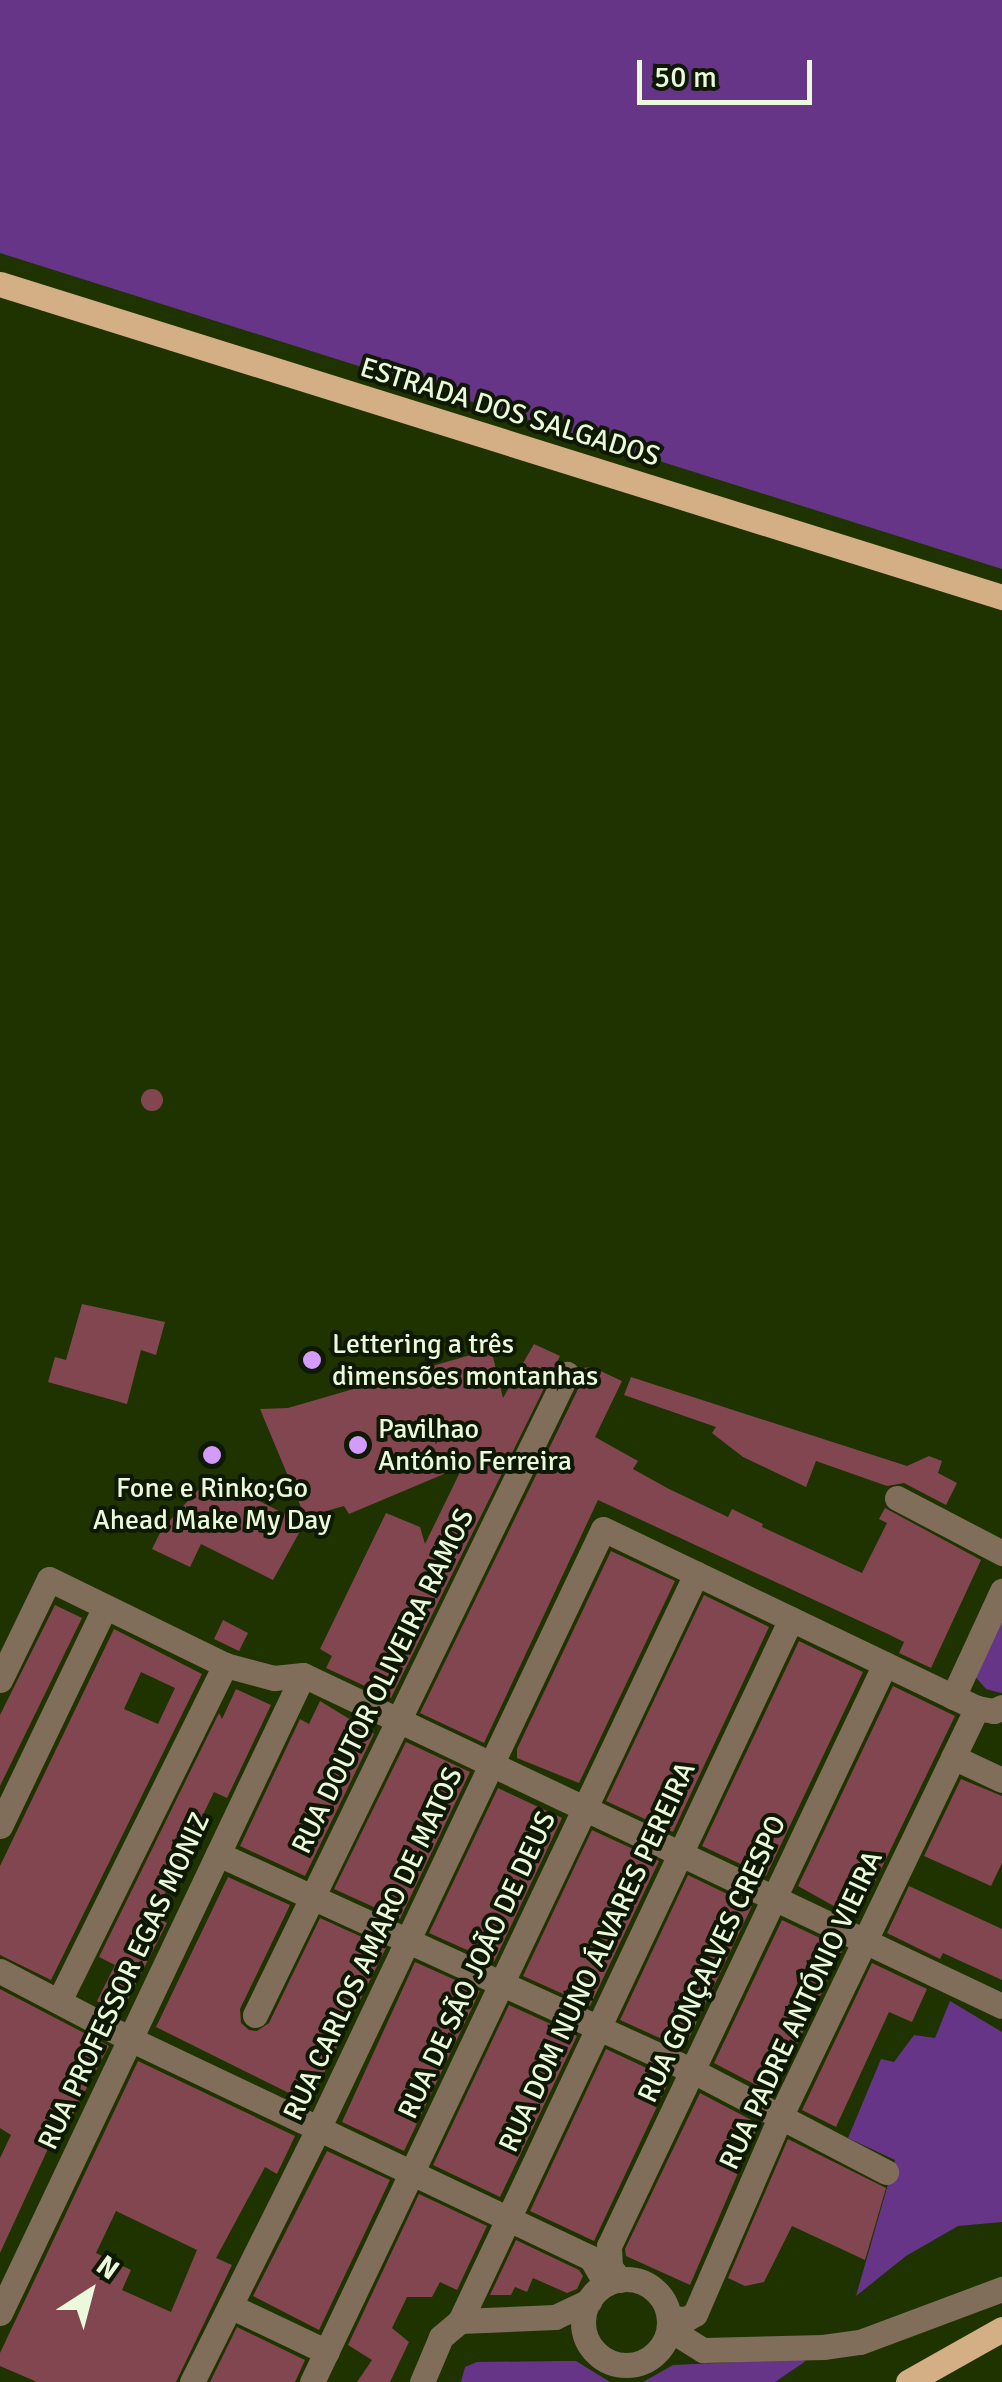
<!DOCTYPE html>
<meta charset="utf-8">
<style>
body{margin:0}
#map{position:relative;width:1002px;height:2382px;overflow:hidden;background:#1e3300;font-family:Signika,sans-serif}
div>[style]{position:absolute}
.green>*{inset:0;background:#673588}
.building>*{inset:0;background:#814650}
.round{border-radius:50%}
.minor>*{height:25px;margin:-12.5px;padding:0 12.5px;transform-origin:12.5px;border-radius:12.5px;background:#806e5a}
.minor>.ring{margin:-12.5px;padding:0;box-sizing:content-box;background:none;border:25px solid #806e5a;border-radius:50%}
.major>*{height:25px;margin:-12.5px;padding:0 12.5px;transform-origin:12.5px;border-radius:12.5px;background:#d4af86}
.dots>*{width:28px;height:28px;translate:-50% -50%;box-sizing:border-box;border:5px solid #0e1804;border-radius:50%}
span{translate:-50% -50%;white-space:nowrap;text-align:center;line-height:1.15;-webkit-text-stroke:8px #0e1804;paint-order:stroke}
.street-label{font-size:28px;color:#eaf9dc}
.poi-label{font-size:28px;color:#eaf9dc}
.left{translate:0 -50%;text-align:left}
.north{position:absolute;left:40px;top:2242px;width:100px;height:100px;-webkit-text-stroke:8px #0e1804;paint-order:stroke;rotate:36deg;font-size:28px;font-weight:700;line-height:40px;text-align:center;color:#eaf9dc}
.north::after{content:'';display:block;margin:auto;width:35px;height:45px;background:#eaf9dc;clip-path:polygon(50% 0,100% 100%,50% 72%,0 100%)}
.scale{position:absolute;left:637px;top:60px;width:175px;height:45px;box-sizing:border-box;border:5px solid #eaf9dc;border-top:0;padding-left:12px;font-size:30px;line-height:35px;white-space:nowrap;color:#eaf9dc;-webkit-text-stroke:8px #0e1804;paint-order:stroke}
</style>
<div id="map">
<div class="green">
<div style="clip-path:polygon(0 0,1002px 0,1002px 569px,0 253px)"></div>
<div style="clip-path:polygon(1002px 1613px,1002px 1693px,1001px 1693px,986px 1689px,973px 1674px)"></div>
<div style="clip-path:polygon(950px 2001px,1002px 2032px,1002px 2222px,958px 2226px,906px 2256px,856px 2296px,895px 2160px,848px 2138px,881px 2059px,894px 2062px,914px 2035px,935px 2038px)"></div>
<div style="clip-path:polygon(798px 2359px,806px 2361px,775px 2382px,643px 2382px,673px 2365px)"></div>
<div style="clip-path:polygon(563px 2361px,576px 2361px,610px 2382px,461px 2382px,465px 2367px,477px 2362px)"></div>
</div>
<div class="building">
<div class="round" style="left:141px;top:1089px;width:22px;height:22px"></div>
<div style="clip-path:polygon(82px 1304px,165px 1322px,156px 1355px,141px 1350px,127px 1404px,48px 1382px,55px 1357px,66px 1360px)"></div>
<div style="clip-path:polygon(534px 1344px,560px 1356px,391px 1698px,326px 1668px,332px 1656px,320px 1649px,386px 1513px,420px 1527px,425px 1544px,463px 1466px,349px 1514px,344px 1506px,305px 1517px,260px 1409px,288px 1408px,491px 1349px,503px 1398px)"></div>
<div style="clip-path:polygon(592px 1367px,622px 1381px,595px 1437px,638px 1461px,633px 1469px,669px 1489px,728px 1517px,732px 1509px,763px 1524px,762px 1527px,862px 1573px,887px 1523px,879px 1519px,885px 1508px,981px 1560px,931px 1668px,899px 1653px,904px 1642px,890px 1635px,598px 1500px,484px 1743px,420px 1713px,582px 1381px,582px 1368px)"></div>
<div style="clip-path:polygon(631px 1377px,907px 1466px,929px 1456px,942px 1461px,938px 1473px,957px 1483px,946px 1505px,904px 1483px,887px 1486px,816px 1461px,806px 1487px,743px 1457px,712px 1433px,716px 1427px,624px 1395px)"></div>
<div style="clip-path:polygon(211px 1476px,304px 1524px,273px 1580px,201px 1544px,190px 1567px,152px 1549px,162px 1529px)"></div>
<div style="clip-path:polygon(611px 1551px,675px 1581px,579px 1783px,517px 1758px,517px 1749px)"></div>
<div style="clip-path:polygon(704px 1595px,769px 1627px,673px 1832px,606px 1801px)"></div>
<div style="clip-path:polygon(55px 1605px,82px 1618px,0 1786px,0 1715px)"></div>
<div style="clip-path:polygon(223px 1620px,248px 1633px,239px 1651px,214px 1639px)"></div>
<div style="clip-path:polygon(evenodd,114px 1629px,202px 1674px,51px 1980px,0 1955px,0 1866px,114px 1629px,141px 1672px,175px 1688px,158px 1724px,124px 1709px,141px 1672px)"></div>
<div style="clip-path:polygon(799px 1641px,863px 1672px,766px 1876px,702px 1846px)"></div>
<div style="clip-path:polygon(893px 1686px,955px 1716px,857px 1919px,798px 1886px)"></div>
<div style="clip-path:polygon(236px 1689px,271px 1705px,227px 1798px,214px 1792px,154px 1916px,167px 1923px,121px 2013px,97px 2001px,115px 1965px,99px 1957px,219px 1713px,222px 1719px)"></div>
<div style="clip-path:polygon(320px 1701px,374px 1734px,305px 1876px,240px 1846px,300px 1719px,309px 1724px)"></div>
<div style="clip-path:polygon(406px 1742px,470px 1772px,400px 1919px,334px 1889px)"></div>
<div style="clip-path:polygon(961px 1779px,1002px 1796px,1002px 1863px,991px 1886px,924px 1856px)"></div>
<div style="clip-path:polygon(498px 1788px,562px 1818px,494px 1962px,429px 1933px)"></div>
<div style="clip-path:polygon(592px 1830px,659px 1861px,590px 2006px,523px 1976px)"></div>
<div style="clip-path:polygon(688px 1875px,752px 1906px,684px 2049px,620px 2020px)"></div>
<div style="clip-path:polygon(228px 1877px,290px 1905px,240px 2009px,241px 2023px,249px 2030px,257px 2031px,269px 2023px,320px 1918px,386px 1948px,309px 2103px,156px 2027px)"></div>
<div style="clip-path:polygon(909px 1886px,1002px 1929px,1002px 1980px,943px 1953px,940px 1959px,887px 1933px)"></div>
<div style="clip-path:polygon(782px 1920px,843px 1949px,773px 2094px,714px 2063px)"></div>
<div style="clip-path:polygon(415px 1962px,480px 1991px,404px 2151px,342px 2122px)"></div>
<div style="clip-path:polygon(872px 1963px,927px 1989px,912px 2022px,889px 2012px,836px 2127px,802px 2110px)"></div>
<div style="clip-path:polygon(0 1989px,109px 2046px,71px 2118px,64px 2114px,0 2253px,0 2158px,11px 2135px,0 2128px)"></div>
<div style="clip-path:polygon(509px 2005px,577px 2036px,500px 2197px,433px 2165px)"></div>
<div style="clip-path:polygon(606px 2049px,670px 2079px,594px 2241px,530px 2211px)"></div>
<div style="clip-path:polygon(evenodd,138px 2061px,295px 2136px,277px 2174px,265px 2167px,216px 2258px,232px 2265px,176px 2382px,37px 2382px,0 2366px,0 2353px,138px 2061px,116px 2211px,197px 2250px,171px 2312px,122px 2290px,131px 2270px,96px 2253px,116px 2211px)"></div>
<div style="clip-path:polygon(700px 2093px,759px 2124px,690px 2285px,626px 2256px,625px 2249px)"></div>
<div style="clip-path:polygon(788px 2139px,886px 2188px,865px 2260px,792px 2226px,764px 2282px,745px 2286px,728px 2278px)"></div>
<div style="clip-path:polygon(327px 2151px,390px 2180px,319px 2330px,253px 2296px)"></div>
<div style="clip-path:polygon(419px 2194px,487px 2226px,457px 2290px,440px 2282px,432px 2297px,407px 2297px,392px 2328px,409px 2342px,390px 2382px,357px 2382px,372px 2360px,348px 2345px)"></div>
<div style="clip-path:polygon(516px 2240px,579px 2270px,583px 2276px,577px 2289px,567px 2293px,533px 2278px,527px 2292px,515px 2287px,511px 2295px,490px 2295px)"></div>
<div style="clip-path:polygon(237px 2327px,305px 2360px,295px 2382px,210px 2382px)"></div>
</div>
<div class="minor">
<div style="left:897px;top:1498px;width:119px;rotate:27.6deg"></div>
<div style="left:303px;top:1675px;width:773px;rotate:25.34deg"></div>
<div style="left:0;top:1680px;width:112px;rotate:-64.1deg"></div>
<div style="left:49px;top:1579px;width:196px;rotate:26deg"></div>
<div style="left:225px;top:1665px;width:51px;rotate:14.9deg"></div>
<div style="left:274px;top:1678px;width:29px;rotate:-6deg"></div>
<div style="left:953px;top:1697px;width:117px;rotate:-65.2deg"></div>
<div style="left:953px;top:1757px;width:54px;rotate:25.1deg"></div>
<div style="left:0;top:1826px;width:243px;rotate:-64.4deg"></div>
<div style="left:218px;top:1854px;width:522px;rotate:24.55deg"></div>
<div style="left:693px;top:2071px;width:218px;rotate:27.6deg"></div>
<div style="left:0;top:1971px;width:147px;rotate:27.6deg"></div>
<div style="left:130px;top:2039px;width:510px;rotate:25.41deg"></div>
<div style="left:591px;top:2258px;width:30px;rotate:60deg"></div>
<div style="left:59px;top:2001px;width:375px;rotate:-63.7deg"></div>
<div style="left:255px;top:2015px;width:713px;rotate:-64.05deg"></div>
<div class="ring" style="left:583px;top:2279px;width:61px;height:61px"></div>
<div style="left:620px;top:2280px;width:16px;rotate:-128deg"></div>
<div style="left:610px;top:2267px;width:21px;rotate:-93deg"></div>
<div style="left:609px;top:2246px;width:644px;rotate:-64.63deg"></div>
<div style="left:230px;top:2306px;width:107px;rotate:25.4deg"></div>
<div style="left:0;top:2313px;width:706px;rotate:-64.6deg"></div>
<div style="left:669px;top:2318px;width:17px;rotate:3deg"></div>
<div style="left:686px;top:2319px;width:10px;rotate:-29deg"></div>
<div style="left:695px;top:2314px;width:217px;rotate:-66.6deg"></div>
<div style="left:781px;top:2115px;width:452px;rotate:-64.3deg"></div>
<div style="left:460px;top:2321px;width:776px;rotate:-64.76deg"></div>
<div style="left:669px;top:2329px;width:40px;rotate:32deg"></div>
<div style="left:703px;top:2350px;width:120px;rotate:-1.4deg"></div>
<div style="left:823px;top:2347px;width:37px;rotate:-8deg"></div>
<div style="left:860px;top:2342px;width:152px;rotate:-20.5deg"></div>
<div style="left:192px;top:2382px;width:283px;rotate:-63.5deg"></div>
<div style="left:318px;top:2129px;width:664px;rotate:-64.59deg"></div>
<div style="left:603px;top:1529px;width:415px;rotate:25.6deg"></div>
<div style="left:977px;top:1708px;width:17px;rotate:10deg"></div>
<div style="left:994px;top:1711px;width:9px;rotate:-27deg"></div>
<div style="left:312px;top:2382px;width:895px;rotate:-64.58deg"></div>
<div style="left:422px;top:2382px;width:49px;rotate:-67.1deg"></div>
<div style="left:441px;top:2337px;width:25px;rotate:-40deg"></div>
<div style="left:460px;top:2321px;width:95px;rotate:-2.4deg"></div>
<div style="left:555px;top:2317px;width:38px;rotate:-25deg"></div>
</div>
<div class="major">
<div style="left:0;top:284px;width:1050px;rotate:17.35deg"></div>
<div style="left:908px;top:2382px;width:108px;rotate:-29.4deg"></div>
</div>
<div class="dots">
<div style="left:312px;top:1360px;background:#d39cfc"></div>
<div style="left:358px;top:1445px;background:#d39cfc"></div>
<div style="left:212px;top:1455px;background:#d39cfc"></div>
</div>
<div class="street-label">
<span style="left:510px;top:412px;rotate:17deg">ESTRADA DOS SALGADOS</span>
<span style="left:383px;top:1681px;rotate:-64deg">RUA DOUTOR OLIVEIRA RAMOS</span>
<span style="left:373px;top:1944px;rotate:-65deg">RUA CARLOS AMARO DE MATOS</span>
<span style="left:597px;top:1957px;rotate:-65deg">RUA DOM NUNO ÁLVARES PEREIRA</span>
<span style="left:712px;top:1959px;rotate:-65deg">RUA GONÇALVES CRESPO</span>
<span style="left:477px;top:1965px;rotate:-65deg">RUA DE SÃO JOÃO DE DEUS</span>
<span style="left:124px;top:1981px;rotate:-65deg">RUA PROFESSOR EGAS MONIZ</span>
<span style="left:801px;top:2010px;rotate:-65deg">RUA PADRE ANTÓNIO VIEIRA</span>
</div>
<div class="poi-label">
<span class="left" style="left:332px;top:1360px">Lettering a três<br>dimensões montanhas</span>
<span class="left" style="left:378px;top:1445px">Pavilhao<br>António Ferreira</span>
<span style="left:212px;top:1504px">Fone e Rinko;Go<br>Ahead Make My Day</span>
</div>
<div class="north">N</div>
<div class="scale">50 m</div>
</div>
